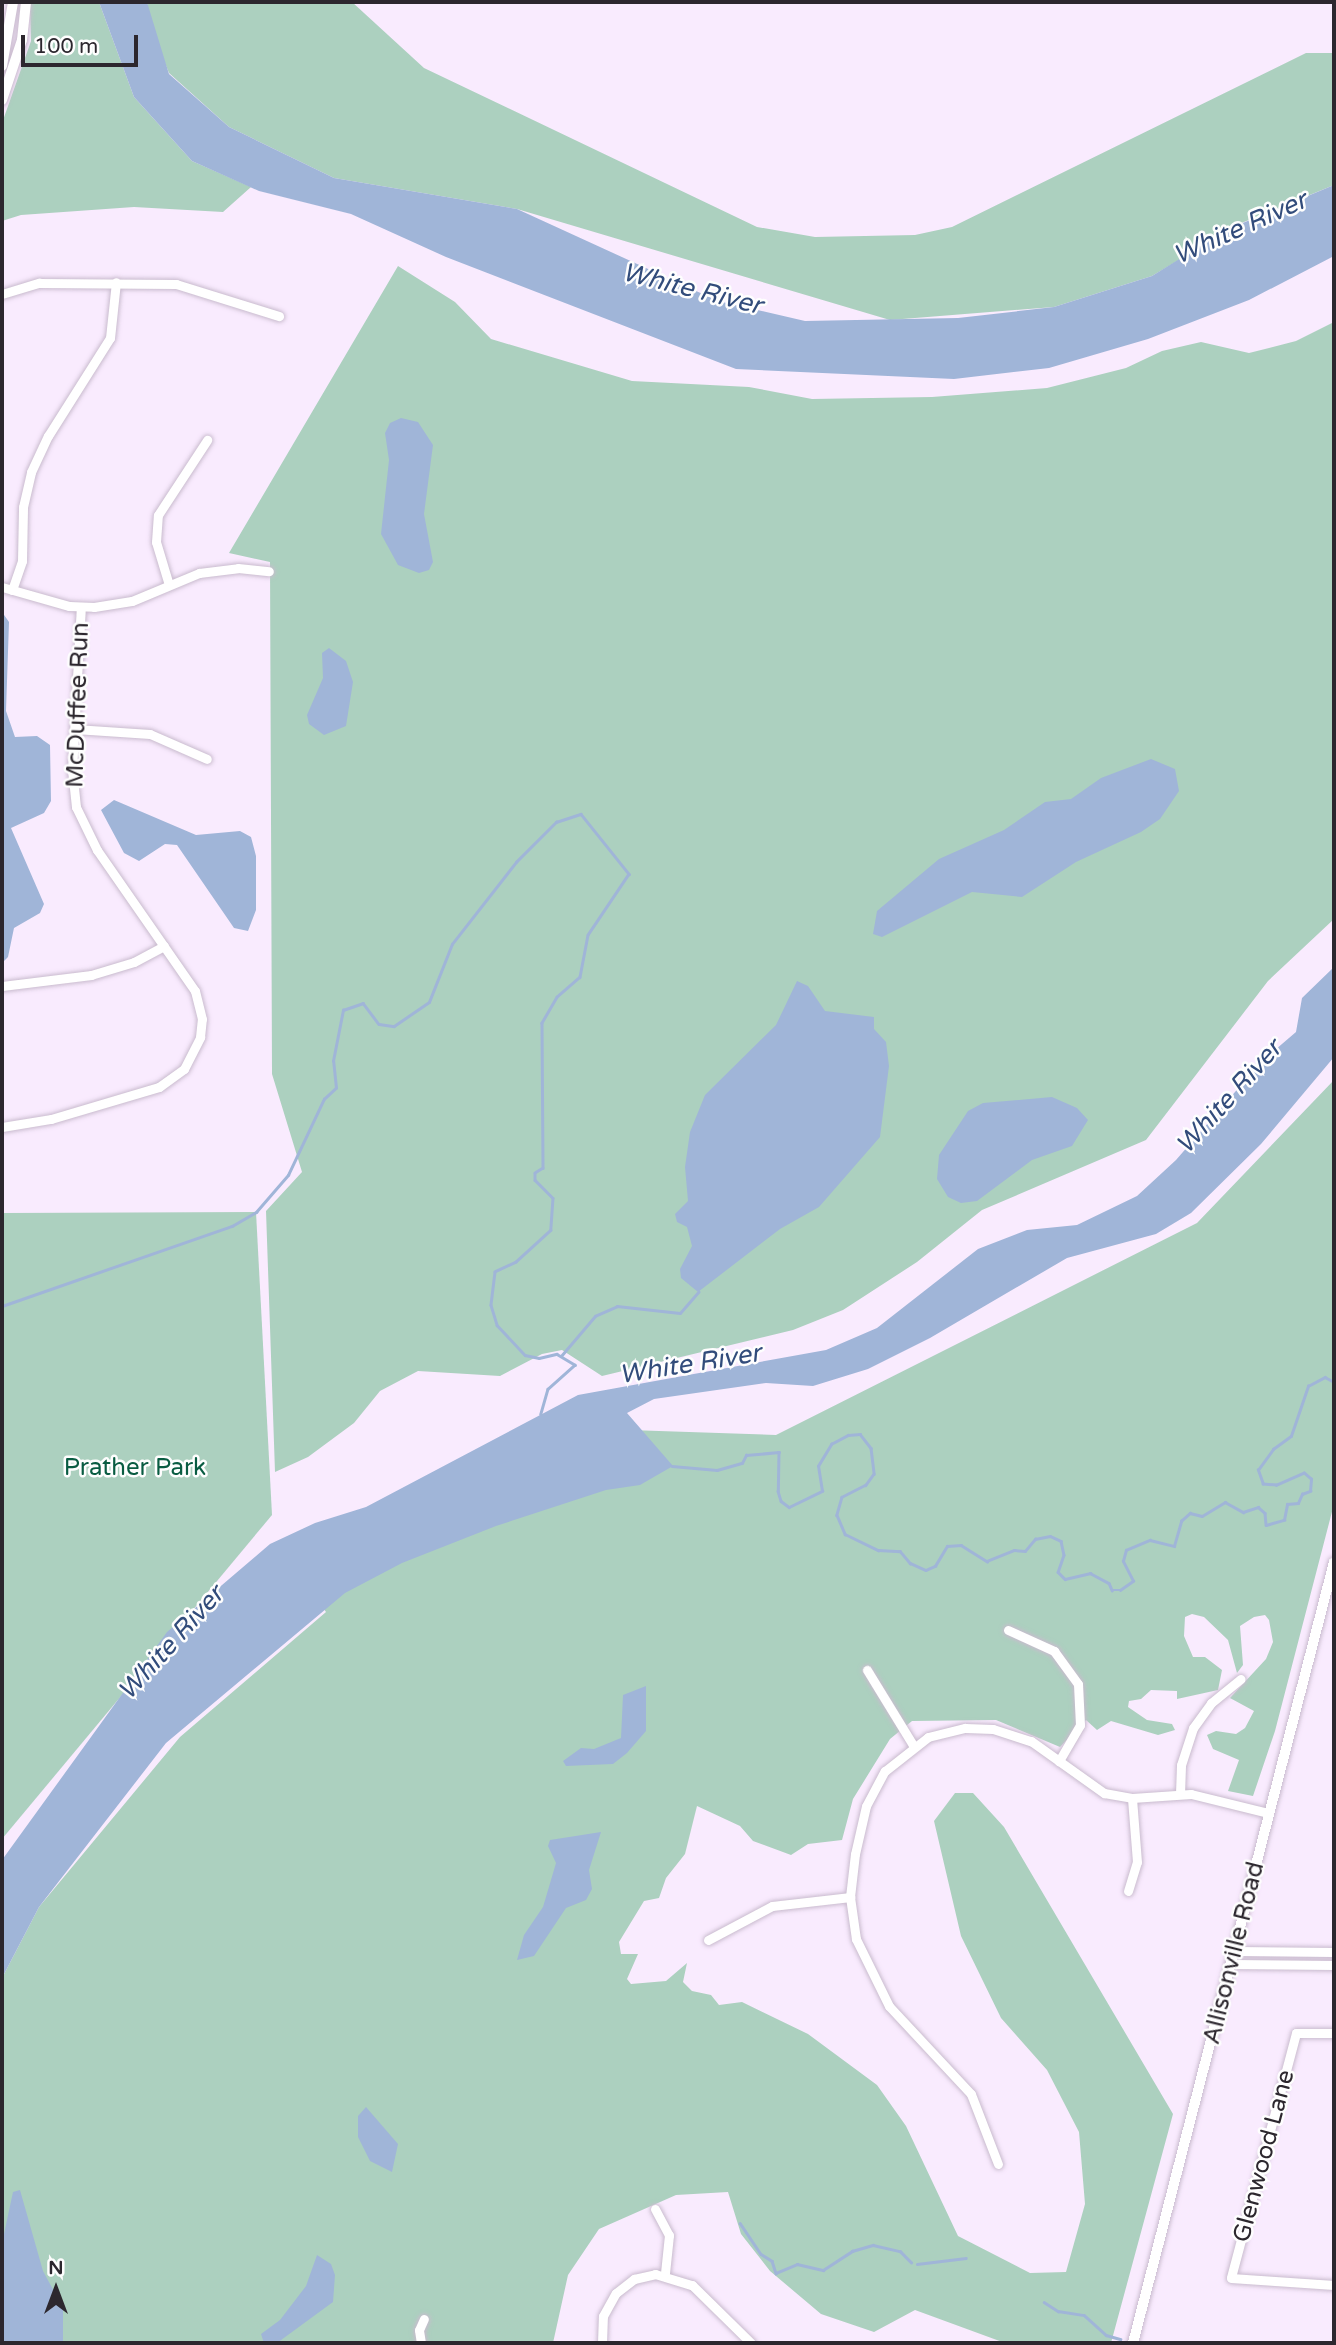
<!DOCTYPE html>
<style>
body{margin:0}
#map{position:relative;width:1336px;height:2345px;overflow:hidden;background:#f9ebfe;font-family:"Varela Round",sans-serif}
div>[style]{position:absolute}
.green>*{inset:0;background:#acd0bf}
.water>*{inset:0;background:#a0b5d8}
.stream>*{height:2.5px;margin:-1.25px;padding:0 1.25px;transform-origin:1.25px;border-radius:1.25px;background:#a0b5d8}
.roads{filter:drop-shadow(0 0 2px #c9bbce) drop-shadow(0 0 2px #c9bbce)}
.minor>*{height:9px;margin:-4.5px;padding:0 4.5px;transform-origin:4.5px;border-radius:4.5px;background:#fff}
.major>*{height:10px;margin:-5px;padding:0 5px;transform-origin:5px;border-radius:5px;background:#fff}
span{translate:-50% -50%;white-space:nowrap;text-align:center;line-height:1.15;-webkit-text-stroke:5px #fefefe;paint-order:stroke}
.street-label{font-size:24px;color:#2c272e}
.park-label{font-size:24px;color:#095c42}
.water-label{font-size:26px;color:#324c7b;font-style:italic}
.frame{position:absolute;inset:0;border:4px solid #2c272e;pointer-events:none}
.north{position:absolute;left:21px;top:2254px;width:70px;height:70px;-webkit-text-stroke:5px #fefefe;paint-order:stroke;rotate:0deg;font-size:19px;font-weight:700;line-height:28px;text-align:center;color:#2c272e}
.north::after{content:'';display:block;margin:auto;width:24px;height:32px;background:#2c272e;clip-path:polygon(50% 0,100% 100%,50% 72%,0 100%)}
.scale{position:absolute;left:21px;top:35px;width:117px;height:32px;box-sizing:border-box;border:4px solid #2c272e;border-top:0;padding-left:9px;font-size:21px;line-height:24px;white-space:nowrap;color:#2c272e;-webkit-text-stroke:5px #fefefe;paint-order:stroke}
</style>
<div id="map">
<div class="green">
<div style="clip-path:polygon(30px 2px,99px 2px,134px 97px,192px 161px,251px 187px,223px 212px,134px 207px,21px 215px,2px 221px,2px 123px,31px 41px)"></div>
<div style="clip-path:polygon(147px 2px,352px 2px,424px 68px,757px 227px,815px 237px,915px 235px,952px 227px,1306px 53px,1334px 53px,1334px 185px,1239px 224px,1152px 276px,1054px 307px,890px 320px,517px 209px,334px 178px,229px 127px,169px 73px,151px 28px)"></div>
<div style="clip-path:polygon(398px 266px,455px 302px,491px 339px,632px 381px,749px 387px,812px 399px,932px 397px,1047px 388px,1126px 368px,1162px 351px,1201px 342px,1249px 353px,1296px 341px,1334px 322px,1334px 919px,1268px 981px,1146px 1140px,982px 1210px,917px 1262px,843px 1310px,793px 1330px,602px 1376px,562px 1350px,542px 1354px,500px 1376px,418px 1371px,380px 1391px,354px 1423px,308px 1457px,275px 1472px,266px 1211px,302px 1172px,272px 1074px,270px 562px,229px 553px)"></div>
<div style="clip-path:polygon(1334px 1080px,1334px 1504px,1275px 1731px,1253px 1796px,1228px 1791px,1239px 1760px,1213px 1749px,1207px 1735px,1216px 1731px,1236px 1734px,1245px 1728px,1254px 1711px,1230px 1698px,1266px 1659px,1273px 1642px,1269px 1620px,1265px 1615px,1254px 1617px,1240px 1626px,1243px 1665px,1237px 1673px,1228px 1640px,1204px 1617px,1192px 1614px,1185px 1617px,1184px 1636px,1193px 1657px,1205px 1657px,1222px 1670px,1218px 1690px,1177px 1699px,1177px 1691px,1151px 1690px,1141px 1699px,1129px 1701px,1128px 1707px,1147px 1720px,1172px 1724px,1175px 1730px,1158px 1735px,1111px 1721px,1097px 1730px,1086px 1720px,1060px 1747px,996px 1720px,912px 1721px,890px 1739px,853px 1799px,842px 1840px,808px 1844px,791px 1855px,753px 1841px,740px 1826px,697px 1806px,685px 1854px,666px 1878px,659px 1898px,644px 1901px,619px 1942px,621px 1954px,638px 1954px,627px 1979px,631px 1984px,666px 1981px,687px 1963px,683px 1982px,692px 1991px,711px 1995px,719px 2005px,742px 2002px,808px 2034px,877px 2085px,906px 2126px,958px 2236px,1030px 2273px,1066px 2272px,1085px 2204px,1079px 2132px,1047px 2070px,1001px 2018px,961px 1936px,934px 1821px,955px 1793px,973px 1793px,1004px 1827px,1173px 2114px,1111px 2343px,1005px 2343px,915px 2310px,874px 2332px,821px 2314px,770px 2271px,741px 2234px,728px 2192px,676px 2195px,599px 2229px,568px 2275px,553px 2343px,2px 2343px,2px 1978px,39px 1907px,180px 1737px,326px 1612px,315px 1597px,629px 1430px,776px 1435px,1197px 1223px)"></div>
<div style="clip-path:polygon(256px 1212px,272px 1515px,2px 1839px,2px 1213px)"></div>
</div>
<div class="water">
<div style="clip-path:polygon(99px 2px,147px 2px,169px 74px,229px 127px,334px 178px,517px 209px,718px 301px,805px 321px,958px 318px,1054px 307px,1152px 276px,1226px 230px,1334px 185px,1334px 256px,1249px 300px,1148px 339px,1049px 368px,954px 379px,736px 369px,446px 257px,351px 214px,259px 191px,192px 161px,134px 97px)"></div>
<div style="clip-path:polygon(401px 418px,418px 422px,433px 445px,424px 514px,433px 562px,429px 570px,419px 573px,398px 565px,381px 534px,389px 460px,385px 433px,390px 423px)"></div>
<div style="clip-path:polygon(2px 612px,9px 622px,6px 711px,15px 737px,37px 736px,50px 745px,51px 801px,44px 813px,11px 828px,44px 904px,40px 913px,14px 928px,8px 957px,2px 963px)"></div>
<div style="clip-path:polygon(329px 648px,346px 661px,353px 682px,346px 726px,324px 735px,309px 724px,307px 715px,323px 678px,322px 653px)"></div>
<div style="clip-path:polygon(1151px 759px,1175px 769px,1179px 791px,1160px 819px,1141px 832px,1076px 862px,1022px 897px,972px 892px,882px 937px,873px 934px,877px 911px,939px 859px,1004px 830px,1045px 802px,1071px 799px,1101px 778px)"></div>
<div style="clip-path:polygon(114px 800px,196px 835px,240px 831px,251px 837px,256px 856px,256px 910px,248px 931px,234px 928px,177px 845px,165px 844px,139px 861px,124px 853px,101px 810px)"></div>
<div style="clip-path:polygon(1334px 967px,1334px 1057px,1261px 1144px,1191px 1213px,1156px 1234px,1067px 1258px,930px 1338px,868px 1369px,813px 1386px,766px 1383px,654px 1399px,627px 1413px,673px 1466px,640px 1485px,606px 1490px,496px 1526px,402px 1563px,345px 1593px,166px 1743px,39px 1907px,2px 1978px,2px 1860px,167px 1632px,270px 1544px,315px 1523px,366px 1507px,578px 1395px,826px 1350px,877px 1328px,978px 1249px,1027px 1230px,1077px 1225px,1137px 1196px,1176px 1160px,1261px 1062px,1296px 1032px,1302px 998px)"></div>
<div style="clip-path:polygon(797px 981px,808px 986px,825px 1011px,874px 1017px,874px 1029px,886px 1042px,889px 1066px,880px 1137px,819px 1207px,780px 1229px,698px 1292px,681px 1278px,680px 1269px,692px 1246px,687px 1227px,677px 1222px,675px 1214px,688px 1201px,685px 1167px,690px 1132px,705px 1095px,776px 1025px)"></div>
<div style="clip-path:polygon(1052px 1097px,1077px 1108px,1088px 1120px,1072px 1146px,1032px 1160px,977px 1201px,961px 1203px,948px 1197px,937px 1179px,939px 1155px,968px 1111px,983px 1103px)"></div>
<div style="clip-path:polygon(646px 1686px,646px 1731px,627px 1753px,613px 1764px,566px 1766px,563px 1761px,581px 1748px,594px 1749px,621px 1738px,623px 1695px)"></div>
<div style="clip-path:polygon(601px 1832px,589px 1870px,592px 1889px,586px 1900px,566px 1908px,534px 1956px,517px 1960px,524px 1935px,543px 1907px,556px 1863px,548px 1846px,550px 1840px)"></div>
<div style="clip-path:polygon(366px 2107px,398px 2144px,392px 2172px,370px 2161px,358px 2137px,358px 2116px)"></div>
<div style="clip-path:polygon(20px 2190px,43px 2271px,63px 2308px,63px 2343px,2px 2343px,4px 2234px,13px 2192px)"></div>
<div style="clip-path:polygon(317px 2255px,331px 2264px,335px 2275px,333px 2302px,277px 2343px,264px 2343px,261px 2334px,280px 2320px,306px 2286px)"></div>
</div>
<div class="stream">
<div style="left:2px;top:1306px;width:244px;rotate:-19.2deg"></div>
<div style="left:232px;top:1226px;width:28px;rotate:-30deg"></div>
<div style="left:256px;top:1212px;width:49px;rotate:-49.1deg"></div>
<div style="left:288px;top:1175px;width:84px;rotate:-64.7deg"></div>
<div style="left:324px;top:1099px;width:16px;rotate:-43deg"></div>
<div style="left:336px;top:1088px;width:27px;rotate:-96deg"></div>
<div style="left:333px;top:1061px;width:52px;rotate:-78.9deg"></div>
<div style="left:343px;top:1010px;width:21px;rotate:-19deg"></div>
<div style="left:363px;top:1003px;width:26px;rotate:53deg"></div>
<div style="left:379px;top:1024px;width:15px;rotate:8deg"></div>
<div style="left:394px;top:1026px;width:42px;rotate:-34.4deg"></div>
<div style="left:429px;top:1002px;width:62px;rotate:-68.4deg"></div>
<div style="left:452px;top:944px;width:104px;rotate:-52deg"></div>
<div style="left:516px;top:862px;width:57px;rotate:-45deg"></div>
<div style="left:556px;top:822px;width:26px;rotate:-18deg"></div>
<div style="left:581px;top:814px;width:77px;rotate:51.3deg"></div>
<div style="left:629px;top:874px;width:73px;rotate:123.9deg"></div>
<div style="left:588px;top:935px;width:43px;rotate:100.8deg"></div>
<div style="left:580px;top:977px;width:30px;rotate:139deg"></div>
<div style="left:557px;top:997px;width:30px;rotate:120deg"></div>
<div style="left:542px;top:1023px;width:145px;rotate:89.6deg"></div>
<div style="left:543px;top:1168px;width:9px;rotate:148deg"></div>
<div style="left:535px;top:1173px;width:7px;rotate:90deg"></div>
<div style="left:535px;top:1180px;width:25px;rotate:45deg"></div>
<div style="left:553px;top:1198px;width:32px;rotate:94deg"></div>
<div style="left:551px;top:1230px;width:47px;rotate:137.6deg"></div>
<div style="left:516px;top:1262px;width:23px;rotate:155deg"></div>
<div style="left:495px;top:1272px;width:33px;rotate:97deg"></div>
<div style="left:491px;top:1305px;width:21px;rotate:73deg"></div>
<div style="left:497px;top:1325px;width:41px;rotate:47deg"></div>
<div style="left:525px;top:1355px;width:14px;rotate:12deg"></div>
<div style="left:539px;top:1358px;width:18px;rotate:-13deg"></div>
<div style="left:557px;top:1354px;width:21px;rotate:31deg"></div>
<div style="left:575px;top:1365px;width:36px;rotate:138deg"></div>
<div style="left:548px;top:1389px;width:26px;rotate:106deg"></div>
<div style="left:561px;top:1356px;width:52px;rotate:-49.6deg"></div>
<div style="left:595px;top:1316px;width:24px;rotate:-24deg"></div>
<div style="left:617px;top:1306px;width:63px;rotate:6.3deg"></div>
<div style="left:680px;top:1313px;width:28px;rotate:-49deg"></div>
<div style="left:672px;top:1466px;width:45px;rotate:5.1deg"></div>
<div style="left:717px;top:1470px;width:26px;rotate:-16deg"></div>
<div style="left:742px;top:1463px;width:9px;rotate:-63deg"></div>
<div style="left:746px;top:1455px;width:33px;rotate:-5deg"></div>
<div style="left:779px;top:1452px;width:39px;rotate:91deg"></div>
<div style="left:778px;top:1491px;width:10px;rotate:73deg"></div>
<div style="left:781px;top:1501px;width:10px;rotate:37deg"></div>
<div style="left:789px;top:1507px;width:37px;rotate:-26deg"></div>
<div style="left:822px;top:1491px;width:25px;rotate:-99deg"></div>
<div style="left:818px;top:1466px;width:26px;rotate:-59deg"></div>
<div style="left:831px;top:1444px;width:19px;rotate:-28deg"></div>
<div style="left:848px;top:1435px;width:12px;rotate:-5deg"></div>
<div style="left:860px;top:1434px;width:18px;rotate:52deg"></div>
<div style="left:871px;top:1448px;width:26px;rotate:83deg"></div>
<div style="left:874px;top:1474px;width:14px;rotate:126deg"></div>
<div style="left:866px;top:1485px;width:27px;rotate:153deg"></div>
<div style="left:842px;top:1497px;width:19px;rotate:106deg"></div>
<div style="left:837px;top:1515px;width:21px;rotate:67deg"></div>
<div style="left:845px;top:1534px;width:37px;rotate:26deg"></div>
<div style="left:878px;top:1550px;width:22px;rotate:3deg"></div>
<div style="left:900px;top:1551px;width:16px;rotate:50deg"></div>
<div style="left:910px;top:1563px;width:17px;rotate:24deg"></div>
<div style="left:926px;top:1570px;width:10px;rotate:-24deg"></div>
<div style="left:935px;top:1566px;width:23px;rotate:-59deg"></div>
<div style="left:947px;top:1546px;width:14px;rotate:-4deg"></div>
<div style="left:961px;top:1545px;width:31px;rotate:32deg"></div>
<div style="left:987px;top:1561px;width:29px;rotate:-22deg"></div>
<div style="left:1014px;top:1550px;width:11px;rotate:5deg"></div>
<div style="left:1025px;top:1551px;width:16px;rotate:-50deg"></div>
<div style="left:1035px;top:1539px;width:15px;rotate:-11deg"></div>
<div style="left:1050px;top:1536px;width:12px;rotate:24deg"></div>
<div style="left:1061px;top:1541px;width:14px;rotate:78deg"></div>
<div style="left:1064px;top:1555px;width:18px;rotate:109deg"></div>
<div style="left:1058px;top:1572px;width:10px;rotate:45deg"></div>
<div style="left:1065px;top:1579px;width:26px;rotate:-13deg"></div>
<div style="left:1090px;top:1573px;width:21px;rotate:28deg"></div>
<div style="left:1109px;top:1583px;width:8px;rotate:67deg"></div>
<div style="left:1112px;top:1590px;width:8px"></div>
<div style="left:1120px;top:1590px;width:16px;rotate:-35deg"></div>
<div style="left:1133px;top:1581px;width:22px;rotate:-117deg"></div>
<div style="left:1123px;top:1561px;width:11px;rotate:-75deg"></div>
<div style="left:1126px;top:1550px;width:26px;rotate:-23deg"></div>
<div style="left:1150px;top:1540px;width:25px;rotate:14deg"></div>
<div style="left:1174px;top:1546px;width:26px;rotate:-74deg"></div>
<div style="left:1181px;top:1521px;width:12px;rotate:-42deg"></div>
<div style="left:1190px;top:1513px;width:12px;rotate:14deg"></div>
<div style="left:1202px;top:1516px;width:27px;rotate:-31deg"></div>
<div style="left:1225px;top:1502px;width:21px;rotate:29deg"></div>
<div style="left:1243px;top:1512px;width:16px;rotate:-18deg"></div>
<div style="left:1258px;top:1507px;width:9px;rotate:41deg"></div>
<div style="left:1265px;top:1513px;width:12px;rotate:85deg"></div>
<div style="left:1266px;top:1525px;width:19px;rotate:-16deg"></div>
<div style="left:1284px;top:1520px;width:16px;rotate:-79deg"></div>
<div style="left:1287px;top:1504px;width:11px;rotate:-5deg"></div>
<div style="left:1298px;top:1503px;width:10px;rotate:-66deg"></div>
<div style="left:1302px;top:1494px;width:9px;rotate:-21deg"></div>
<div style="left:1310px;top:1491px;width:12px;rotate:-85deg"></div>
<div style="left:1311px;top:1479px;width:9px;rotate:-139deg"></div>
<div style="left:1304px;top:1473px;width:30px;rotate:156deg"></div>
<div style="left:1277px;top:1485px;width:14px;rotate:-176deg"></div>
<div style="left:1263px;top:1484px;width:15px;rotate:-110deg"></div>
<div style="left:1258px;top:1470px;width:26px;rotate:-54deg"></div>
<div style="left:1273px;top:1449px;width:22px;rotate:-36deg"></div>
<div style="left:1291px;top:1436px;width:53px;rotate:-71.2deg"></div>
<div style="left:1308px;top:1386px;width:19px;rotate:-28deg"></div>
<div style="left:1325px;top:1377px;width:10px;rotate:29deg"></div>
<div style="left:740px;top:2223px;width:37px;rotate:56deg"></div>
<div style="left:761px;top:2254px;width:13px;rotate:32deg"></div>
<div style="left:772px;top:2261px;width:13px;rotate:72deg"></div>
<div style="left:776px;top:2273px;width:23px;rotate:-23deg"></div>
<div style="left:797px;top:2264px;width:27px;rotate:13deg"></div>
<div style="left:823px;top:2270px;width:35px;rotate:-33deg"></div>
<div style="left:852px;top:2251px;width:22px;rotate:-16deg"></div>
<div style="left:873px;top:2245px;width:28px;rotate:13deg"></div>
<div style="left:900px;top:2251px;width:16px;rotate:45deg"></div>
<div style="left:917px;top:2264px;width:49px;rotate:-7deg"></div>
<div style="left:1044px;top:2302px;width:17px;rotate:33deg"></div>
<div style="left:1058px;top:2311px;width:26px;rotate:9deg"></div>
<div style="left:1084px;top:2315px;width:30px;rotate:42deg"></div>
<div style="left:1106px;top:2335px;width:15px;rotate:16deg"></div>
</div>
<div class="roads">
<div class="minor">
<div style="left:2px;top:294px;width:39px;rotate:-17deg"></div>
<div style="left:39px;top:283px;width:137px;rotate:0.4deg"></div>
<div style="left:176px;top:284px;width:108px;rotate:17.3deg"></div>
<div style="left:169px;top:585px;width:45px;rotate:-106.8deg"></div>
<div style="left:156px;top:542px;width:27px;rotate:-86deg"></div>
<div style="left:158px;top:515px;width:90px;rotate:-56.8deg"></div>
<div style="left:2px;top:587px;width:70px;rotate:15.8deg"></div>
<div style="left:69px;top:606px;width:25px;rotate:2deg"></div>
<div style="left:94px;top:607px;width:38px;rotate:-9deg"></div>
<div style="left:132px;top:601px;width:73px;rotate:-22.7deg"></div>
<div style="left:199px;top:573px;width:39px;rotate:-7deg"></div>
<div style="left:238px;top:568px;width:31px;rotate:6deg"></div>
<div style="left:12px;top:590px;width:31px;rotate:-71deg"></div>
<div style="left:22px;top:561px;width:54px;rotate:-88.9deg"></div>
<div style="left:23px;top:507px;width:36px;rotate:-77deg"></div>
<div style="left:31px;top:472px;width:40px;rotate:-65deg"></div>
<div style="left:48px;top:436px;width:116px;rotate:-57.7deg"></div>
<div style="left:110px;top:338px;width:56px;rotate:-83.9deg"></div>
<div style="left:75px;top:729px;width:75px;rotate:3.8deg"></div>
<div style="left:150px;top:734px;width:62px;rotate:23.7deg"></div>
<div style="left:2px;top:986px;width:90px;rotate:-7deg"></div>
<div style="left:91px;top:975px;width:45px;rotate:-16.8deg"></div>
<div style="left:134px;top:962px;width:34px;rotate:-28deg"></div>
<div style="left:2px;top:1127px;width:50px;rotate:-9.3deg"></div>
<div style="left:51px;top:1119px;width:113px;rotate:-16.5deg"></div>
<div style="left:159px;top:1087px;width:31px;rotate:-36deg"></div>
<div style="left:184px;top:1069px;width:36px;rotate:-63deg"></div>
<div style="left:200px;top:1037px;width:18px;rotate:-84deg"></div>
<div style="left:202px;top:1019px;width:29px;rotate:-104deg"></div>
<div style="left:195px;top:991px;width:172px;rotate:-124.8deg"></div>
<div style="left:97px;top:850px;width:48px;rotate:-116deg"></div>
<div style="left:76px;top:807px;width:36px;rotate:-96deg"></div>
<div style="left:72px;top:771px;width:164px;rotate:-86.9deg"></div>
<div style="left:1008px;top:1630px;width:51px;rotate:24.5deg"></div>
<div style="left:1054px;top:1651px;width:41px;rotate:54deg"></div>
<div style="left:1078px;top:1684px;width:41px;rotate:87.2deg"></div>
<div style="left:1080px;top:1725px;width:42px;rotate:120.3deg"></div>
<div style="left:867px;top:1670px;width:88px;rotate:58.5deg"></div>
<div style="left:1180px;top:1794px;width:29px;rotate:-88deg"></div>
<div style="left:1181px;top:1765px;width:39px;rotate:-72deg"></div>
<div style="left:1193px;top:1728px;width:31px;rotate:-54deg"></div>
<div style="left:1211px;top:1703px;width:38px;rotate:-39deg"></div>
<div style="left:1128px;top:1891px;width:30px;rotate:-73deg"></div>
<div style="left:1137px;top:1862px;width:64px;rotate:-94.5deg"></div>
<div style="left:708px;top:1940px;width:72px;rotate:-28deg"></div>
<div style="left:772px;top:1906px;width:79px;rotate:-6.6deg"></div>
<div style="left:1236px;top:1951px;width:98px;rotate:0.6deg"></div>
<div style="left:1232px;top:1964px;width:102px;rotate:0.6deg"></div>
<div style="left:1334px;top:2033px;width:38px;rotate:180deg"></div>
<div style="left:1296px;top:2033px;width:253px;rotate:104.9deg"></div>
<div style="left:1231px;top:2278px;width:103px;rotate:3.9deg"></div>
<div style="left:998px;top:2164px;width:75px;rotate:-111.1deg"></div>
<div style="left:971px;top:2094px;width:120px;rotate:-133deg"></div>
<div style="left:889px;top:2006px;width:75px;rotate:-116.2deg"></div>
<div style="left:856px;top:1939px;width:42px;rotate:-98.1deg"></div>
<div style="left:850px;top:1897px;width:43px;rotate:-83.4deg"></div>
<div style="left:855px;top:1854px;width:49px;rotate:-77.1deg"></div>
<div style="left:866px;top:1806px;width:40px;rotate:-62deg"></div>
<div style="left:885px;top:1771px;width:55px;rotate:-38.3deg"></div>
<div style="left:928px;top:1737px;width:38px;rotate:-14deg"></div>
<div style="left:965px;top:1728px;width:28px;rotate:2deg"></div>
<div style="left:993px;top:1729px;width:40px;rotate:18deg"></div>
<div style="left:1031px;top:1741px;width:90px;rotate:35.5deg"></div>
<div style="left:1104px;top:1793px;width:28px;rotate:10deg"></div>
<div style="left:1132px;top:1798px;width:59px;rotate:-3.9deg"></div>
<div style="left:1191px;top:1794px;width:79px;rotate:13.9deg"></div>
<div style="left:655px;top:2209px;width:30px;rotate:62deg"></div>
<div style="left:669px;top:2235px;width:39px;rotate:96deg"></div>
<div style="left:421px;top:2343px;width:13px;rotate:-99deg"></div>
<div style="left:419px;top:2330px;width:12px;rotate:-66deg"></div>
<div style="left:602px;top:2343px;width:27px;rotate:-88deg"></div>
<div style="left:603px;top:2316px;width:26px;rotate:-61deg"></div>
<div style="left:616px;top:2293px;width:23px;rotate:-38deg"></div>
<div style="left:634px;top:2279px;width:22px;rotate:-13deg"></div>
<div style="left:655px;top:2274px;width:39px;rotate:17deg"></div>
<div style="left:692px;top:2285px;width:83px;rotate:44.5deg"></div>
</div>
<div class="major">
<div style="left:2px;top:66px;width:65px;rotate:-80.2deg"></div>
<div style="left:2px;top:100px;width:63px;rotate:-71.6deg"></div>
<div style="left:22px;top:40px;width:38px;rotate:-84deg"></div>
<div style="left:1133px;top:2343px;width:806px;rotate:-75.57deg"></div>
</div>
</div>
<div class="street-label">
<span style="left:78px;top:705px;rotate:-88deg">McDuffee Run</span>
<span style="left:1234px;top:1953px;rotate:-76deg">Allisonville Road</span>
<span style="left:1264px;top:2156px;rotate:-75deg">Glenwood Lane</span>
</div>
<div class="park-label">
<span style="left:135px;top:1468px">Prather Park</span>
</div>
<div class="water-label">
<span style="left:1240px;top:228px;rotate:-24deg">White River</span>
<span style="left:692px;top:289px;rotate:14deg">White River</span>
<span style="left:1229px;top:1097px;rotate:-48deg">White River</span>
<span style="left:690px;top:1364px;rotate:-9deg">White River</span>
<span style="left:171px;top:1643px;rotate:-48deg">White River</span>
</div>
<div class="frame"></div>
<div class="north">N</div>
<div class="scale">100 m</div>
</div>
